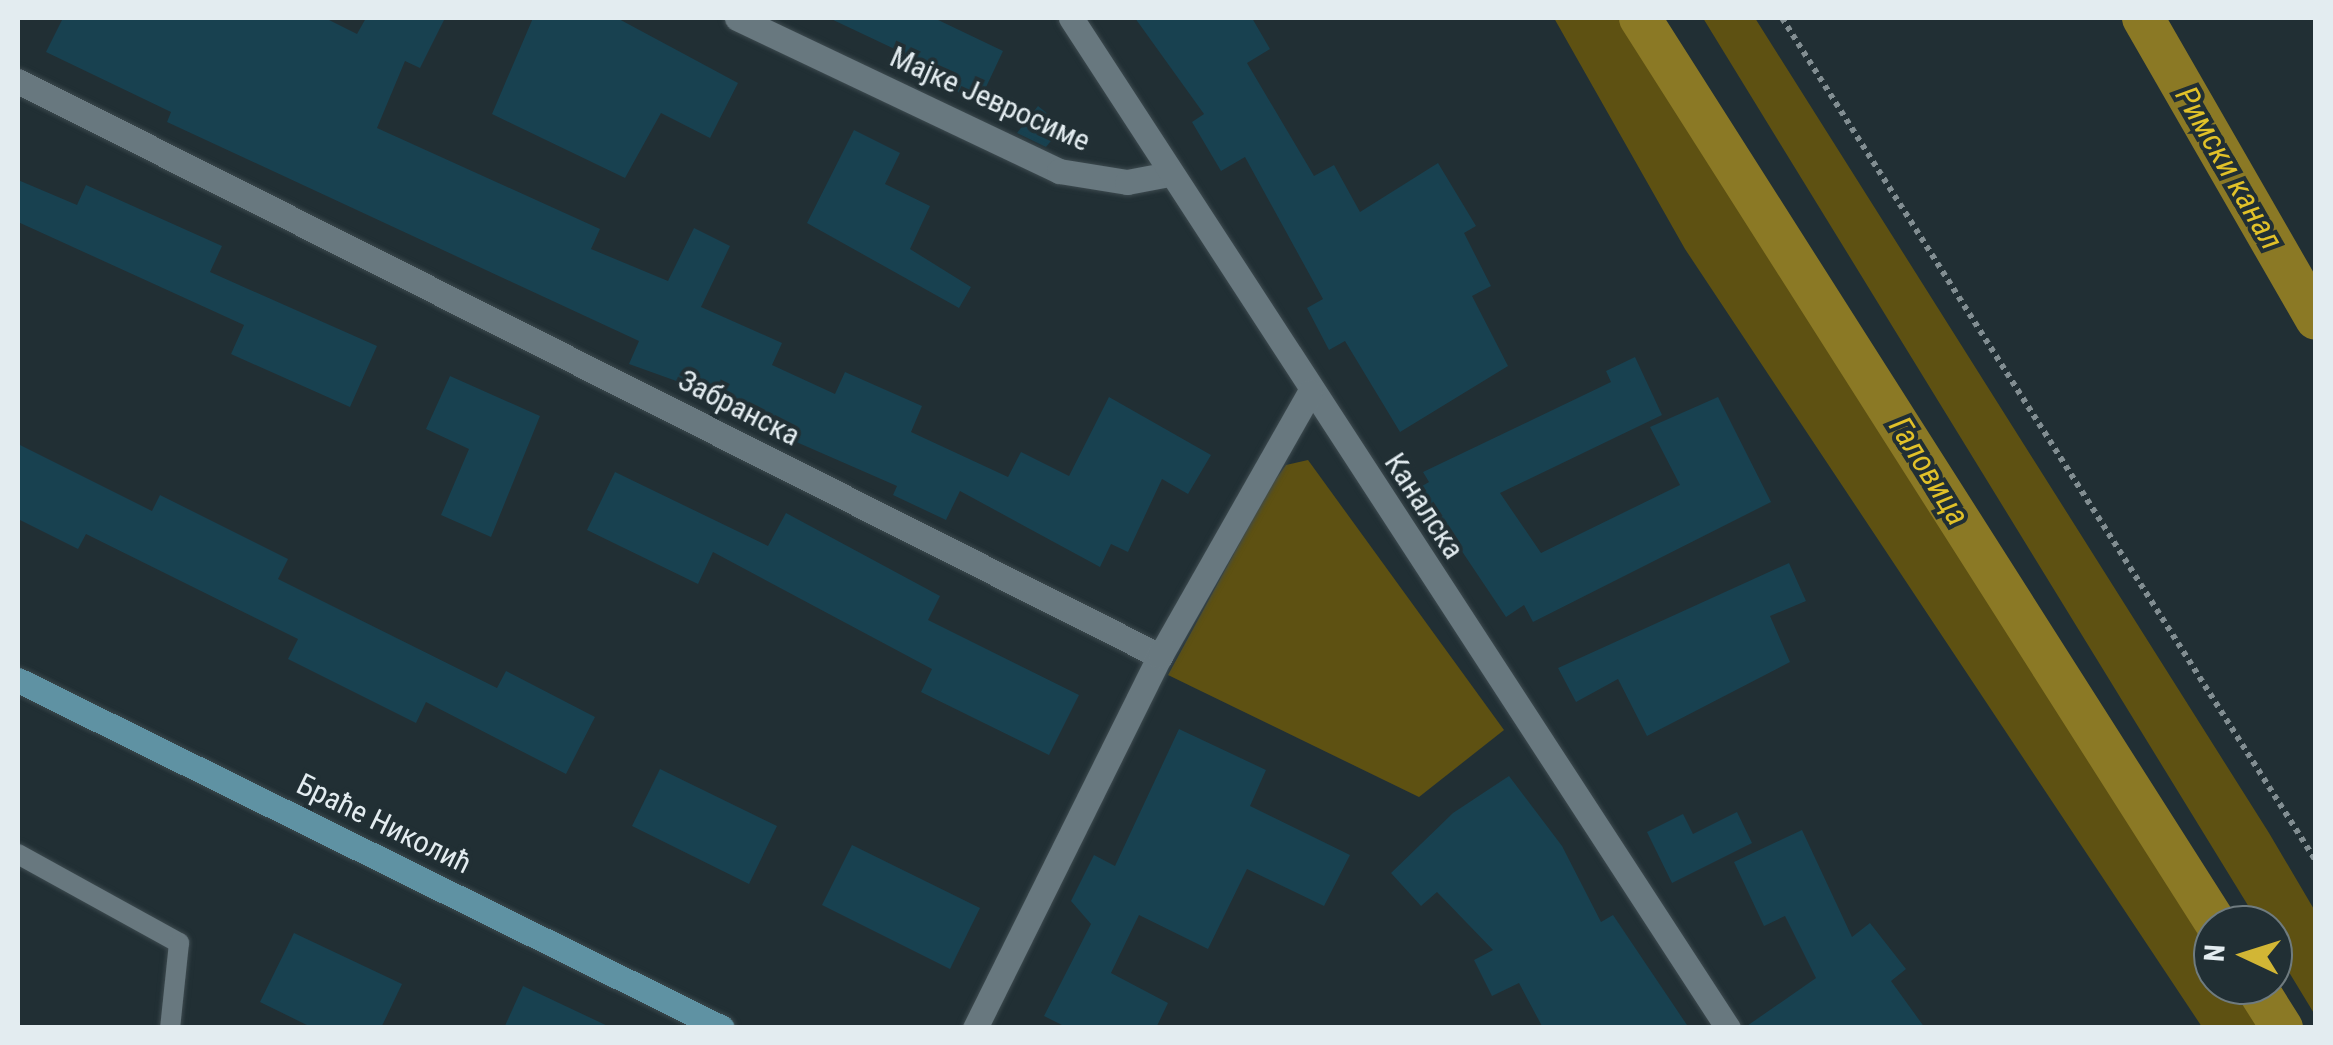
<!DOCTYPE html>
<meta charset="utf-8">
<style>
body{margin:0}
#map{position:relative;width:2333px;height:1045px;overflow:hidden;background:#212f34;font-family:"Roboto Condensed",sans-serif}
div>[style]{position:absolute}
.green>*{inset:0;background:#5e5112}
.canal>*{height:42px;margin:-21px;padding:0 21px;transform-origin:21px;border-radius:21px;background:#8b7925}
.building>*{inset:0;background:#184150}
.path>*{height:6px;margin-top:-3px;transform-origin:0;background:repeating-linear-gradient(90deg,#828e92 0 5px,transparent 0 10px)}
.roads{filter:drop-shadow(0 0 2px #3d4a4f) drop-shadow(0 0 2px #3d4a4f)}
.service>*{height:20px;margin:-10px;padding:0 10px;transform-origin:10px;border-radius:10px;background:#68787f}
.minor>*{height:25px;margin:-12.5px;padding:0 12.5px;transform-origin:12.5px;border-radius:12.5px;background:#68787f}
.secondary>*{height:25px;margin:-12.5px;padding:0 12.5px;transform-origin:12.5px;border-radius:12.5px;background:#5f92a3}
span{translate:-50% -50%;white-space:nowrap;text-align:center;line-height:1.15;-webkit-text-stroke:8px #212f34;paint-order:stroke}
.street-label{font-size:30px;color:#e3ecf0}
.water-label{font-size:32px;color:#e1c129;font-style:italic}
.frame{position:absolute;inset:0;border:20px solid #e3ecf0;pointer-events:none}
.north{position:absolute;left:2193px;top:905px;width:100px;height:100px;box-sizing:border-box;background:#212f34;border:2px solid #6f7b7f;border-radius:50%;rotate:274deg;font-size:28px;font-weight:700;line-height:40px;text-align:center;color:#e3ecf0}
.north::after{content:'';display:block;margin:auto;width:35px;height:45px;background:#d2b635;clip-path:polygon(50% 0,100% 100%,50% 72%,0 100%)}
</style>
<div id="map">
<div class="green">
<div style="clip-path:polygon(1554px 18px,1618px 18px,2213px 945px,2213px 985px,2238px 985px,2264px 1027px,2202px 1027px,1685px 249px)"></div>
<div style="clip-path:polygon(1703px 18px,1755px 18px,2269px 833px,2315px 911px,2315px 1015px,2273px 946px,2273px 925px,2260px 925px)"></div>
<div style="clip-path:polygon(1308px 460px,1504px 730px,1419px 797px,1168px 675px,1270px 487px,1286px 465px)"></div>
</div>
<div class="canal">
<div style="left:1640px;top:18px;width:1075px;rotate:57.54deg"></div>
<div style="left:2143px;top:18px;width:347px;rotate:60.1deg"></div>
<div style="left:2255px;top:985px;width:51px;rotate:57.9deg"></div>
</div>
<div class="building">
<div style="clip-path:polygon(63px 18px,325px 18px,357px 34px,366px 18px,445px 18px,420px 68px,405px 61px,377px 128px,600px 229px,591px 249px,668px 281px,694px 228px,730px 246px,701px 307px,782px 343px,772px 365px,835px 394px,845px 372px,922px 406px,911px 432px,1008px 477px,1021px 452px,1069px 476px,1109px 397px,1211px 455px,1188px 494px,1162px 479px,1128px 552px,1111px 544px,1100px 567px,960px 491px,946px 520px,893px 495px,897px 486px,762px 427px,768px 414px,629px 364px,639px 341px,167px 122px,171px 112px,46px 52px)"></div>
<div style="clip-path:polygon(533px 18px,617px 18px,738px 83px,710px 138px,661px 113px,625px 178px,492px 114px)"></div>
<div style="clip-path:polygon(829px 18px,934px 18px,1003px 51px,979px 102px,934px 81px,939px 70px)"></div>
<div style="clip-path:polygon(1135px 18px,1252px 18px,1270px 49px,1247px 63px,1314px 176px,1334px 165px,1360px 212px,1438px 163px,1476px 226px,1464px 233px,1491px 286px,1472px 296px,1508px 366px,1400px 432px,1345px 341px,1329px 350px,1307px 308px,1323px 299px,1245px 157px,1221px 171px,1192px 122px,1204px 114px)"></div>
<div style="clip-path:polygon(1038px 106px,1063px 126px,1046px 147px,1017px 133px)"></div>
<div style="clip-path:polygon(854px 130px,900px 153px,885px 184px,930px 206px,910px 249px,971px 287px,959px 308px,807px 223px)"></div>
<div style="clip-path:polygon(18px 180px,77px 205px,86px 185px,222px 246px,210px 272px,377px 346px,350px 407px,231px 354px,244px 325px,18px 222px)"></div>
<div style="clip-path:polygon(1635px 357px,1662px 415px,1500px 493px,1541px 553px,1680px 485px,1650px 427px,1718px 397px,1771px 502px,1533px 622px,1524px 605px,1506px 617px,1449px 532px,1443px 536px,1417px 489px,1429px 482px,1423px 472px,1611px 382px,1606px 371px)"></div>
<div style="clip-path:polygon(450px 376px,540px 416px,491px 537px,441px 515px,469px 449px,426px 429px)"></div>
<div style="clip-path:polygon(18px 444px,152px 511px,160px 495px,288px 559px,278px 579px,497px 688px,506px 671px,595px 717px,566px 774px,426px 702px,416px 723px,288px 659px,298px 639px,86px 534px,78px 549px,18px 519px)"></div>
<div style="clip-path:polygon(615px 472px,768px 546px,786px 513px,940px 596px,928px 620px,1079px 695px,1049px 755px,921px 692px,932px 669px,713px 552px,698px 584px,587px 530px)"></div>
<div style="clip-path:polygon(1789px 563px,1806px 601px,1770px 616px,1790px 662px,1647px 736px,1618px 679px,1576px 702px,1558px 668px)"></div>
<div style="clip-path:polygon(1179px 729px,1266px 770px,1250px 806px,1350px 855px,1324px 906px,1247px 869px,1208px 949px,1139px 915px,1111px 973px,1168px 1003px,1156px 1028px,1068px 1028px,1044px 1016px,1091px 924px,1071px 901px,1094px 855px,1115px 866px)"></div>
<div style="clip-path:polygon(660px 769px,777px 826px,749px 884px,632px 826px)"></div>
<div style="clip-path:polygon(1509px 776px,1562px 846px,1601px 922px,1613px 915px,1689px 1028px,1543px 1028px,1519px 983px,1492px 996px,1474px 960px,1493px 950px,1437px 892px,1421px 906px,1391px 873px,1453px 813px)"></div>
<div style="clip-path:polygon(1737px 812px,1752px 843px,1672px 883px,1647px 832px,1683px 814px,1693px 834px)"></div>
<div style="clip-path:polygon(1802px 830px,1852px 937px,1870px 923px,1906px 969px,1891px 981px,1925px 1028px,1744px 1028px,1816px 978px,1785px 916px,1764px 926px,1734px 862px)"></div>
<div style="clip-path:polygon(852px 845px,980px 908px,950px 969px,822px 905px)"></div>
<div style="clip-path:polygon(294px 933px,402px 984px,381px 1028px,313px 1028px,260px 1002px)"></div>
<div style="clip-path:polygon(523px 986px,612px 1028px,504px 1028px)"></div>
</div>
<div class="path">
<div style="left:1782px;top:18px;width:998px;rotate:57.65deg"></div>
</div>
<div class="roads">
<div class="service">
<div style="left:18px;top:854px;width:184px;rotate:28.9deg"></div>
<div style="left:179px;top:943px;width:85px;rotate:96deg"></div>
</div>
<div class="minor">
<div style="left:737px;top:18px;width:357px;rotate:25.4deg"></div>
<div style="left:1059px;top:171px;width:69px;rotate:9.2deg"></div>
<div style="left:1127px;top:182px;width:43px;rotate:-10.8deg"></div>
<div style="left:1071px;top:18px;width:1205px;rotate:56.96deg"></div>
<div style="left:18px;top:81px;width:1279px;rotate:26.73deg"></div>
<div style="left:975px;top:1028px;width:415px;rotate:-63.6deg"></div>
<div style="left:1160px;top:656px;width:304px;rotate:-60.4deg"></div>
</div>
<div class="secondary">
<div style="left:18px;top:680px;width:785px;rotate:26.3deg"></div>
</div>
</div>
<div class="street-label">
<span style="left:990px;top:99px;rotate:24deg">Мајке Јевросиме</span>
<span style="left:739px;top:408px;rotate:27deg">Забранска</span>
<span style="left:1424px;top:506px;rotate:57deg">Каналска</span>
<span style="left:384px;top:824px;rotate:26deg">Браће Николић</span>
</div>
<div class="water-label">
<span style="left:2229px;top:168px;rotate:60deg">Римски канал</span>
<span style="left:1929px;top:471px;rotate:58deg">Галовица</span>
</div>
<div class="frame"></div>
<div class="north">N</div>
</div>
